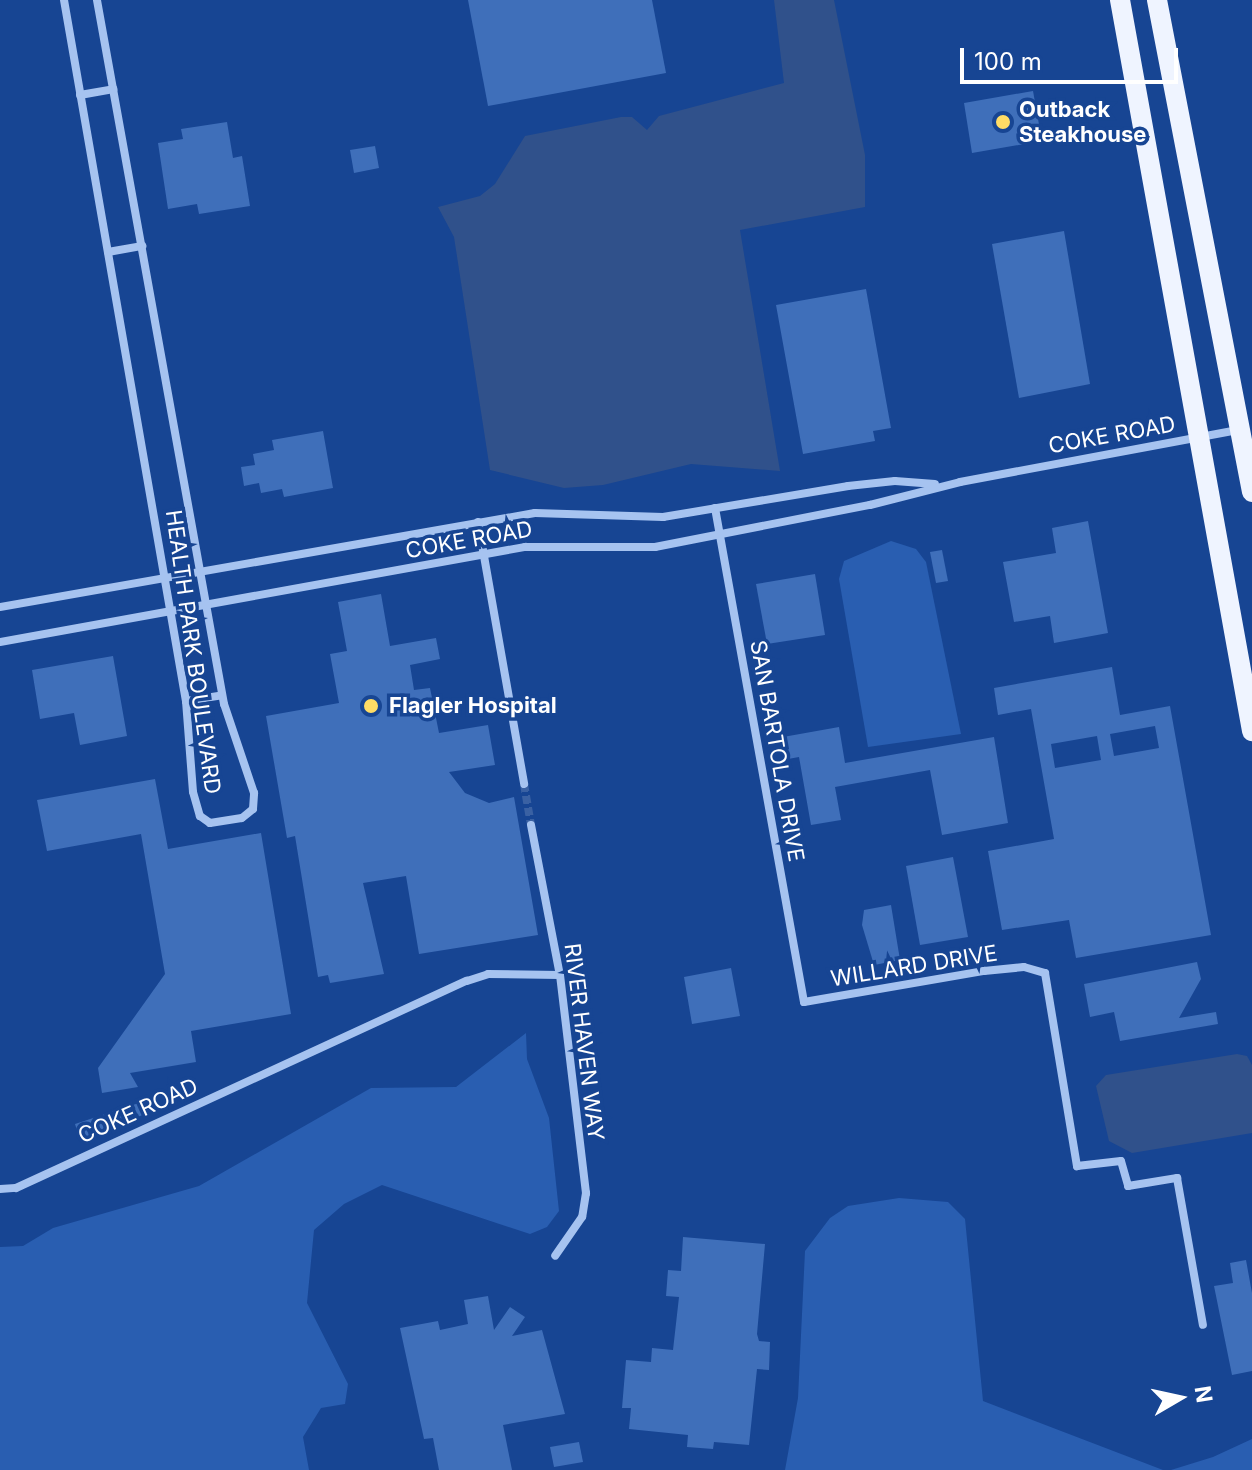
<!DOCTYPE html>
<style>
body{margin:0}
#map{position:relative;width:1252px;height:1470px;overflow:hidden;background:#174593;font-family:Inter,sans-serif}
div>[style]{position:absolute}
.green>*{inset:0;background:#295eb1}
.water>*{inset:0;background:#30518b}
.building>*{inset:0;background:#3f6fba}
.minor-tunnel>*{height:8px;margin-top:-4px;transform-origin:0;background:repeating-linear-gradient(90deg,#3a61a3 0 8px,transparent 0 12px)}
.minor>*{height:8px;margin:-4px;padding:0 4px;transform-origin:4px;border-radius:4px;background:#a6c3f0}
.primary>*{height:20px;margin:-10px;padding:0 10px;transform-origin:10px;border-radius:10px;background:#eff4ff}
.dots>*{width:22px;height:22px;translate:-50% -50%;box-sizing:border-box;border:4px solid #174593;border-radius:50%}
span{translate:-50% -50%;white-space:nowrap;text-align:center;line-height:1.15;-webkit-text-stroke:7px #174593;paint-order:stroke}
.poi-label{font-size:22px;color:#fff;font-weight:700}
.left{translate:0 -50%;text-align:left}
.street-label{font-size:22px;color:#fff}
.north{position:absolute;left:1140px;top:1358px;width:80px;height:80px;-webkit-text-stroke:6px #174593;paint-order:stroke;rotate:81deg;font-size:22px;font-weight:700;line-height:32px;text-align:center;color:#fff}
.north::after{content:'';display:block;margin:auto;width:28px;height:36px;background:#fff;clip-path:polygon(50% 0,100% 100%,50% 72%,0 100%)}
.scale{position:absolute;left:960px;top:48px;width:218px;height:36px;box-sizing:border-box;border:4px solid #fff;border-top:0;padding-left:10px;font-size:24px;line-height:28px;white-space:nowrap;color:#fff;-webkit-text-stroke:6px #174593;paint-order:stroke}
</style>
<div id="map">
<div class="green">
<div style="clip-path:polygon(891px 541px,916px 549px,926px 562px,961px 734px,868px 747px,839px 579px,844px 561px)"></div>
<div style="clip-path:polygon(526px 1033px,527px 1059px,549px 1118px,559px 1211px,547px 1227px,530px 1234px,382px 1185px,344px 1204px,314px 1230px,307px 1303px,348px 1384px,345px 1404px,321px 1408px,303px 1437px,309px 1470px,0 1470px,0 1247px,23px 1246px,53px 1228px,199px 1186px,371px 1088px,456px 1087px)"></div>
<div style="clip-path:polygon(899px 1198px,948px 1202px,965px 1219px,983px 1401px,1163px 1470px,785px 1470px,798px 1398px,805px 1251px,830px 1218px,848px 1206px)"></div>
<div style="clip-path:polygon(1252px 1439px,1252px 1470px,1171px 1470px,1213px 1457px)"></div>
</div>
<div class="water">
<div style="clip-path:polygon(774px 0,834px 0,865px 155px,865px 207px,740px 230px,780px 471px,691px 464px,603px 485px,564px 488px,490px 470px,454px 237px,438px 207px,480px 196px,495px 184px,525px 136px,621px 117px,632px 117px,647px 130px,659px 116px,784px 83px)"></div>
<div style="clip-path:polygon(1237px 1054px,1247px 1056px,1252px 1065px,1252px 1133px,1132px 1153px,1109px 1141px,1096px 1086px,1106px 1075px)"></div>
</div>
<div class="building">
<div style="clip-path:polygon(468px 0,652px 0,666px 73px,488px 106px)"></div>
<div style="clip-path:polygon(1033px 91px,1042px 141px,972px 153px,964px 103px)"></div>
<div style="clip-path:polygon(227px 122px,233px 158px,242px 156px,250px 206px,199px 214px,197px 204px,168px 209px,158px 143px,183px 139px,181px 129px)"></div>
<div style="clip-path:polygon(375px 146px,379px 168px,354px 173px,350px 150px)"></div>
<div style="clip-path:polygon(1064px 231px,1090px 384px,1019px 398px,992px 244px)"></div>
<div style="clip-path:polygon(866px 289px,891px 428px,873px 431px,875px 441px,803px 454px,776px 305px)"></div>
<div style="clip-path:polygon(323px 431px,333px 488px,284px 497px,282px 489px,261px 493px,259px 483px,244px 486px,241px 467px,255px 465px,253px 454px,274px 450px,272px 440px)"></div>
<div style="clip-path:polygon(1088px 521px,1108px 633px,1054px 643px,1050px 616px,1014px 622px,1003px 562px,1056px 553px,1052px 528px)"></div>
<div style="clip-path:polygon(942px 550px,948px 581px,936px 583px,930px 552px)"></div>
<div style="clip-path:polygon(815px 574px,825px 635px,767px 644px,756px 584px)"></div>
<div style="clip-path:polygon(381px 594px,390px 646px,436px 638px,440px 659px,410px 665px,414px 690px,430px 688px,439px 733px,488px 725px,495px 765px,449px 772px,465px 793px,489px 803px,514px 797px,538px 935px,419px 954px,406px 876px,363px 883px,384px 974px,330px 983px,328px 975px,318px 977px,295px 836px,287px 838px,266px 716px,339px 703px,330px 654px,347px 651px,338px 602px)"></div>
<div style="clip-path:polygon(113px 656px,127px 736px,80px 745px,74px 713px,40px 719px,32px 670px)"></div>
<div style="clip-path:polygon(evenodd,1112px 667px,1120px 715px,1170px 706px,1211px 935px,1076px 958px,1069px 920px,1002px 930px,988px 851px,1054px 839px,1031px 709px,998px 715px,994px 688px,1112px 667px,1155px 726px,1159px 748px,1114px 756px,1110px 734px,1155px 726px,1112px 667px,1097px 736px,1101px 760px,1055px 768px,1051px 744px,1097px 736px)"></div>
<div style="clip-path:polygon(839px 727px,845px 763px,994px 737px,1008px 823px,942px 835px,930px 770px,835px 787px,841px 820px,811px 825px,799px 757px,788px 759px,783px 737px)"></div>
<div style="clip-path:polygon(155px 779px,168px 849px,261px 833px,291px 1014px,191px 1031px,196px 1062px,130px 1073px,138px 1087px,102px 1093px,98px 1068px,165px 974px,141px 834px,47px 851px,37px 800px)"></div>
<div style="clip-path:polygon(953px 857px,968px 937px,920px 945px,906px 866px)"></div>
<div style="clip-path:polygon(891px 905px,900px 960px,874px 965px,862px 925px,864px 910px)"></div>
<div style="clip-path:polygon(1197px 962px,1201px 979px,1179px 1018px,1216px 1012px,1218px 1024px,1120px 1041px,1114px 1012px,1090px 1017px,1084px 984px)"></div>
<div style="clip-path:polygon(731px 968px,740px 1016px,692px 1024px,684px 977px)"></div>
<div style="clip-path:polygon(145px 1101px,150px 1112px,80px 1140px,75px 1124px)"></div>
<div style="clip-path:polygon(683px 1237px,765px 1244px,757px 1334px,759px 1341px,770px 1342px,769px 1370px,757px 1369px,749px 1445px,714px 1442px,713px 1449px,687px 1447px,688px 1435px,629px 1429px,631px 1408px,622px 1408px,626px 1360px,651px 1362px,652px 1348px,673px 1350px,679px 1297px,666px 1296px,668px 1270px,681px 1271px)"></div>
<div style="clip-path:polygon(1246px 1260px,1252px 1293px,1252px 1371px,1232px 1375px,1214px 1286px,1233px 1283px,1230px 1263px)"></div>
<div style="clip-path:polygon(488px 1296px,494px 1330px,510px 1307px,525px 1317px,512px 1336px,542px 1330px,565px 1414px,503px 1425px,512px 1470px,439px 1470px,433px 1438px,424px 1439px,400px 1328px,438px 1321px,440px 1330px,468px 1324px,464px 1300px)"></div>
<div style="clip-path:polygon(579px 1442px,583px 1462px,554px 1467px,550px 1447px)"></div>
</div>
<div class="minor-tunnel">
<div style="left:524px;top:784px;width:42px;rotate:80.3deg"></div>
</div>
<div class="minor">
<div style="left:64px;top:0;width:712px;rotate:80.13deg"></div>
<div style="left:186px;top:701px;width:91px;rotate:85.6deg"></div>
<div style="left:193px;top:792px;width:25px;rotate:74deg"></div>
<div style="left:200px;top:816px;width:12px;rotate:35deg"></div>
<div style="left:210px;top:823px;width:32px;rotate:-9deg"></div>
<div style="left:242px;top:818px;width:14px;rotate:-39deg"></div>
<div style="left:253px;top:809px;width:16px;rotate:-86deg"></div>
<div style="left:254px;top:793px;width:94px;rotate:-108.6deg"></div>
<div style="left:224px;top:704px;width:715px;rotate:-100.23deg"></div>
<div style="left:80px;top:95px;width:34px;rotate:-10deg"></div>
<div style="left:108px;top:252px;width:35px;rotate:-10deg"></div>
<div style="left:715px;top:508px;width:502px;rotate:79.79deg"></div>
<div style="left:804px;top:1002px;width:183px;rotate:-9.8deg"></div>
<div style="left:984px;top:971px;width:40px;rotate:-5.7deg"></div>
<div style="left:1024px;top:967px;width:22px;rotate:16deg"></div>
<div style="left:1045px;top:973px;width:196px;rotate:80.6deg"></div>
<div style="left:1077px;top:1166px;width:44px;rotate:-6.5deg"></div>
<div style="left:1121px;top:1161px;width:26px;rotate:74deg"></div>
<div style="left:1128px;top:1186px;width:50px;rotate:-9.3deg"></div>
<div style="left:1177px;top:1178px;width:149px;rotate:80deg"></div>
<div style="left:478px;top:522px;width:266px;rotate:80deg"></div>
<div style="left:0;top:607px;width:543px;rotate:-9.97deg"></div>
<div style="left:535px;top:513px;width:128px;rotate:1.8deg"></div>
<div style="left:663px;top:517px;width:188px;rotate:-9.5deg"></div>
<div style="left:848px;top:486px;width:47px;rotate:-6.1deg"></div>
<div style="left:895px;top:481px;width:40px;rotate:4.3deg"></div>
<div style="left:0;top:642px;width:534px;rotate:-10.26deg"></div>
<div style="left:525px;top:547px;width:130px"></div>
<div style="left:655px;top:547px;width:219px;rotate:-11.1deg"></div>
<div style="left:870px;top:505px;width:93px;rotate:-14.3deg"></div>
<div style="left:960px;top:482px;width:284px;rotate:-10.6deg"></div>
<div style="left:186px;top:701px;width:36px;rotate:-9deg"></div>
<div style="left:531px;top:825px;width:153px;rotate:79.1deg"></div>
<div style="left:560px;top:975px;width:220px;rotate:83.2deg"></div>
<div style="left:586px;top:1193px;width:24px;rotate:99deg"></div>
<div style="left:582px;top:1217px;width:47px;rotate:124.7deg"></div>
<div style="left:0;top:1189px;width:16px;rotate:-4deg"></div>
<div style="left:16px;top:1188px;width:496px;rotate:-24.7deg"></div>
<div style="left:467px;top:981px;width:22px;rotate:-18deg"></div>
<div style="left:488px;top:974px;width:72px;rotate:0.8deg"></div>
</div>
<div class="primary">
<div style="left:1120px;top:0;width:743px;rotate:79.76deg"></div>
<div style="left:1157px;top:0;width:501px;rotate:79.07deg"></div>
</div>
<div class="dots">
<div style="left:1003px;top:122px;background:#ffdc65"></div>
<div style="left:371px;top:706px;background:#ffdc65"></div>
</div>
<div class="poi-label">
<span class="left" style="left:1019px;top:122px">Outback<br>Steakhouse</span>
<span class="left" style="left:389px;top:706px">Flagler Hospital</span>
</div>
<div class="street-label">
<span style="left:1112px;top:435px;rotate:-10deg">COKE ROAD</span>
<span style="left:469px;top:540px;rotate:-10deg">COKE ROAD</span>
<span style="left:193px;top:652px;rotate:82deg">HEALTH PARK BOULEVARD</span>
<span style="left:777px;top:751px;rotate:80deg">SAN BARTOLA DRIVE</span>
<span style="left:914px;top:966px;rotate:-9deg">WILLARD DRIVE</span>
<span style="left:584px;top:1042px;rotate:83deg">RIVER HAVEN WAY</span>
<span style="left:138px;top:1111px;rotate:-24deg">COKE ROAD</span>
</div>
<div class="north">N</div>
<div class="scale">100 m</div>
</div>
